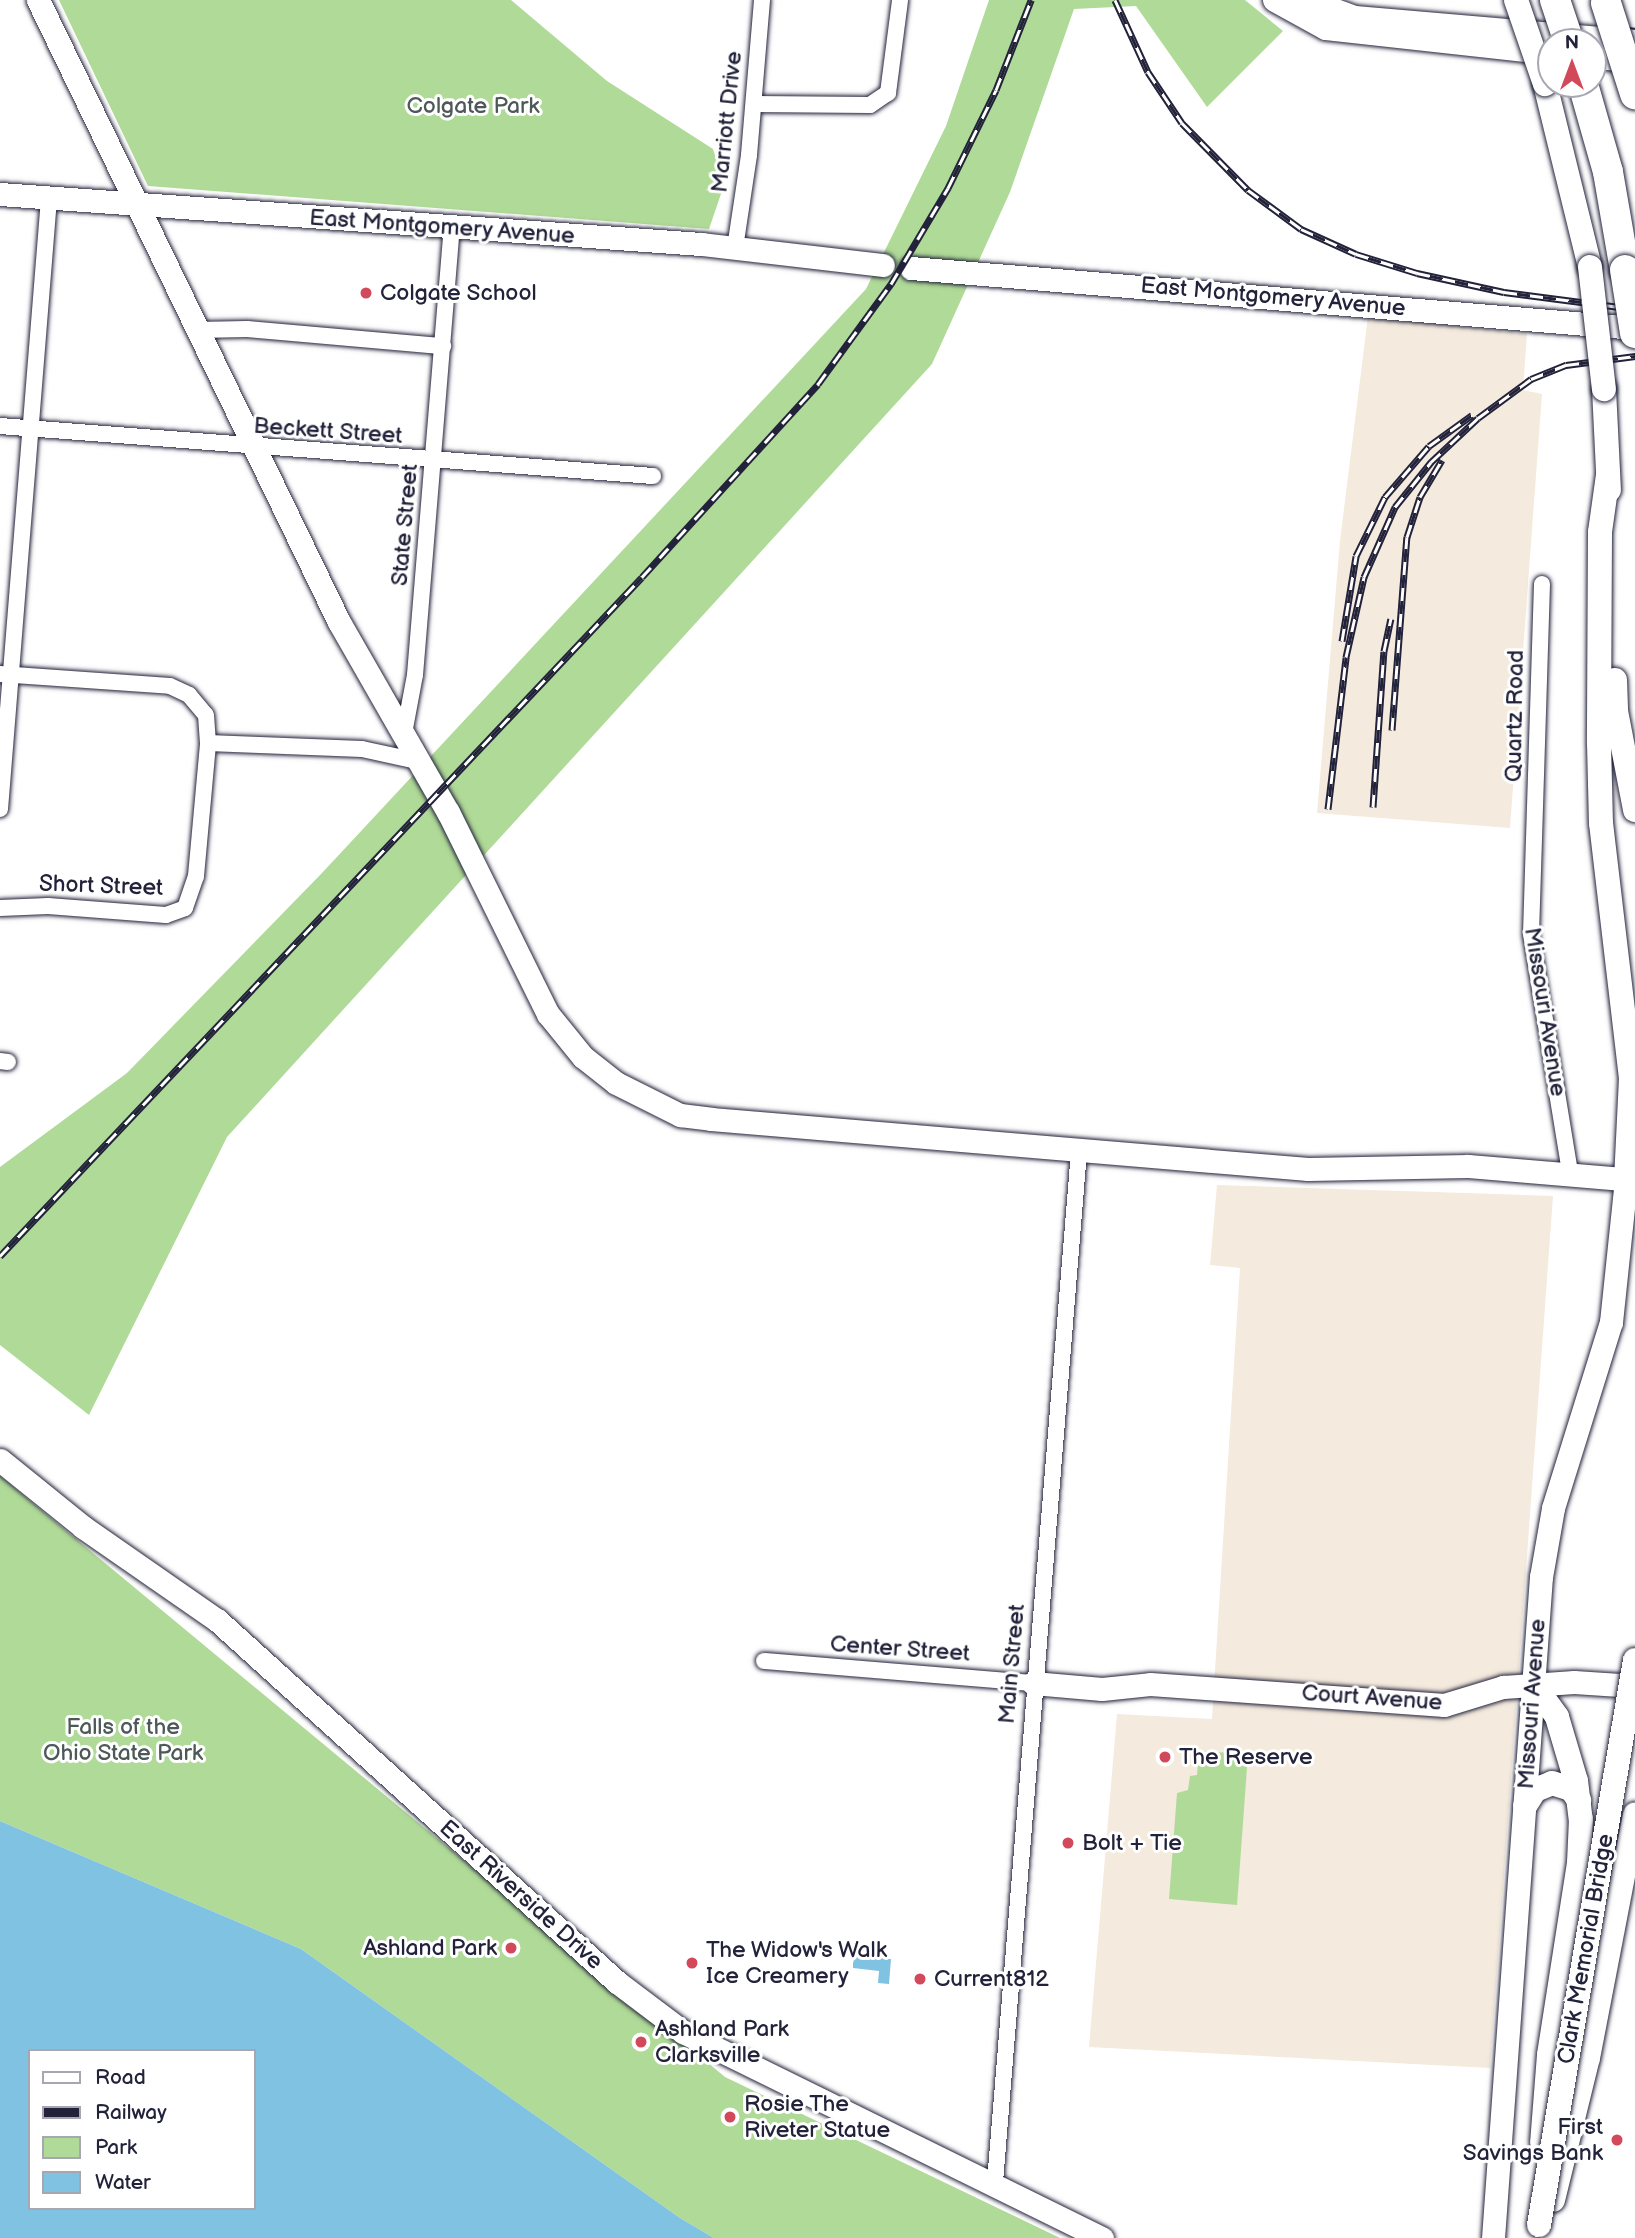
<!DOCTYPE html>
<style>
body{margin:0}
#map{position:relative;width:1635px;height:2238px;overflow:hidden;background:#fff;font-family:"Balsamiq Sans",sans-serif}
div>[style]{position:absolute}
.built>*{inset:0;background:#f4eadd}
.green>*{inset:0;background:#b0da97}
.water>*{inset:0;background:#80c2e1}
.roads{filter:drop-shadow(0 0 2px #22223b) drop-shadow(0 0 2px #22223b)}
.street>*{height:16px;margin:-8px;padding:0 8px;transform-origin:8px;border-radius:8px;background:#fff}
.secondary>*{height:23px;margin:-11.5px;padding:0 11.5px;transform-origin:11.5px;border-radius:11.5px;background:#fff}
.primary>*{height:24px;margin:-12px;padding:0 12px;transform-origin:12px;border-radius:12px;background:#fff}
.highway>*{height:30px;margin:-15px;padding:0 15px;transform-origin:15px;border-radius:15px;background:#fff}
.rail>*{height:7px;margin-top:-3.5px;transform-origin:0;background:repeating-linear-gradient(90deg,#fff 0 13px,#22223b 0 26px);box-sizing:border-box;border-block:2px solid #22223b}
.bridges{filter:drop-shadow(0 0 2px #22223b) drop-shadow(0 0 2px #22223b)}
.primary-bridge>*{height:24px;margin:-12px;padding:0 12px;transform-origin:12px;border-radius:12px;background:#fff}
.highway-bridge>*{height:30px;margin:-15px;padding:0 15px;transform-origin:15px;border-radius:15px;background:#fff}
.dots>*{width:19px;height:19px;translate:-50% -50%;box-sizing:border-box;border:4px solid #fff;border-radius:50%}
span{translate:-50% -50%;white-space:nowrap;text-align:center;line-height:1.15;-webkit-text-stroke:6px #fff;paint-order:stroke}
.park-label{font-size:23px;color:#4d5957}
.street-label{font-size:23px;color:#22223b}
.poi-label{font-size:23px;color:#22223b}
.left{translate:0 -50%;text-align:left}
.right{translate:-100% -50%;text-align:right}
.legend{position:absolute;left:28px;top:2049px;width:228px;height:161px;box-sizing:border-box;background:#fff;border:2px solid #a7a7b1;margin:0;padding:9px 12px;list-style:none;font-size:21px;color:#22223b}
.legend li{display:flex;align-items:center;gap:14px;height:35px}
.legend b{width:35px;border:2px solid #a7a7b1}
.north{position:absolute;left:1537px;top:28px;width:70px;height:70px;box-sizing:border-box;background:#fff;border:2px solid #a7a7b1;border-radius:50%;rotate:0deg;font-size:19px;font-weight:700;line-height:28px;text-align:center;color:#22223b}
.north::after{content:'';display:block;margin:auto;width:24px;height:32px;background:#d1495b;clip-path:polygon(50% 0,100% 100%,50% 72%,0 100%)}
</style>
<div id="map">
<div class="built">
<div style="clip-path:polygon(1368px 316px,1527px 334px,1523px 390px,1542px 394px,1510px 828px,1317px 813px,1340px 541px)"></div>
<div style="clip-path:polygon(1217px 1185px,1553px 1196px,1490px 2068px,1089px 2047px,1117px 1714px,1212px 1719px,1240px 1268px,1210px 1265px)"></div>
</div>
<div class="green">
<div style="clip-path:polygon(59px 0,511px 0,607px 81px,713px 149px,724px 185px,709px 229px,148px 186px)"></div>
<div style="clip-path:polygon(989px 0,1245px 0,1283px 31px,1207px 107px,1136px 6px,1074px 9px,1010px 192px,932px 364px,227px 1137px,89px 1415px,0 1345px,0 1167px,127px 1073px,322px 873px,866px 289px,946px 126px)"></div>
<div style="clip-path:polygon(0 1476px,725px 2077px,1060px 2238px,714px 2238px,680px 2218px,301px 1949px,0 1821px)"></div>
<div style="clip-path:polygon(1199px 1751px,1248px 1754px,1237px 1905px,1169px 1899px,1177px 1793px,1188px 1790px,1190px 1776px,1197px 1775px)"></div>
</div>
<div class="water">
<div style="clip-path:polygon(evenodd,0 1821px,301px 1949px,680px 2218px,714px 2238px,0 2238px,0 1821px,30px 2051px,254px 2051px,254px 2208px,30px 2208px,30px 2051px)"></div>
<div style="clip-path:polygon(853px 1956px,891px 1959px,889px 1984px,878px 1983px,879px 1971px,853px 1968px)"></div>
</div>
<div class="roads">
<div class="street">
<div style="left:754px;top:104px;width:116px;rotate:0.5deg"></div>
<div style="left:870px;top:105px;width:22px;rotate:-34deg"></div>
<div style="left:888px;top:93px;width:94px;rotate:-82.6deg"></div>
<div style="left:735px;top:248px;width:94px;rotate:-81.4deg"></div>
<div style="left:749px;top:155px;width:156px;rotate:-85.2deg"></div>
<div style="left:197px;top:330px;width:50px;rotate:-1.1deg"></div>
<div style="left:247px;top:329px;width:197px;rotate:5deg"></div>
<div style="left:0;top:426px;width:655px;rotate:4.38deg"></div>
<div style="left:1542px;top:584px;width:350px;rotate:91.8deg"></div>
<div style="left:1531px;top:934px;width:242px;rotate:80.7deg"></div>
<div style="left:0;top:674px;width:170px;rotate:4deg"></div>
<div style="left:170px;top:686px;width:21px;rotate:25deg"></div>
<div style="left:189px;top:695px;width:26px;rotate:50deg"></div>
<div style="left:206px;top:715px;width:28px;rotate:86deg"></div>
<div style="left:208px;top:743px;width:154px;rotate:2.2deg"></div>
<div style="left:362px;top:749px;width:56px;rotate:12.3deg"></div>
<div style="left:403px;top:739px;width:65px;rotate:-79.4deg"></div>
<div style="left:415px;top:675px;width:448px;rotate:-85.3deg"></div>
<div style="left:0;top:809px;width:613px;rotate:-85.41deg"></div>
<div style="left:0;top:908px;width:48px;rotate:-2.4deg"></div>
<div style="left:48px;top:906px;width:118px;rotate:4.4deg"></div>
<div style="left:166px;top:915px;width:20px;rotate:-20deg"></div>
<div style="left:185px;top:908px;width:34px;rotate:-71deg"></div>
<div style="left:196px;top:876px;width:134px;rotate:-84.8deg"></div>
<div style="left:0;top:1061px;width:8px;rotate:7deg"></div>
<div style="left:764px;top:1661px;width:270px;rotate:4.7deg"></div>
<div style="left:995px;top:2182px;width:1034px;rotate:-85.34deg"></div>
</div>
<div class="secondary">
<div style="left:38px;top:0;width:691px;rotate:64.18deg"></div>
<div style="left:339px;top:622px;width:219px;rotate:60.2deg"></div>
<div style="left:448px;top:812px;width:225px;rotate:63.7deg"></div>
<div style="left:548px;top:1014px;width:55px;rotate:50.9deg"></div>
<div style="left:583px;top:1057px;width:42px;rotate:38.2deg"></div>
<div style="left:616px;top:1083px;width:72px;rotate:26.6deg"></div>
<div style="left:680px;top:1115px;width:31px;rotate:7deg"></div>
<div style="left:711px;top:1119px;width:599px;rotate:4.79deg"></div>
<div style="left:1308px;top:1169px;width:160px;rotate:-1.1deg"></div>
<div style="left:1468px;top:1166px;width:168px;rotate:4.8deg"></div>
<div style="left:0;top:194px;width:703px;rotate:4.08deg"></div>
<div style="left:701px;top:244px;width:183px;rotate:6.6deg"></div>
<div style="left:911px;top:268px;width:726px;rotate:4.74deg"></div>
<div style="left:0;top:1460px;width:107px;rotate:38.9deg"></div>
<div style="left:83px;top:1527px;width:163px;rotate:34.8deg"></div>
<div style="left:217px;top:1620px;width:539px;rotate:42.15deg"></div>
<div style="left:617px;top:1982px;width:83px;rotate:37.1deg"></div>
<div style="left:683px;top:2032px;width:467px;rotate:26.2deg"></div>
<div style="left:1033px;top:1683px;width:69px;rotate:5deg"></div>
<div style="left:1102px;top:1689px;width:48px;rotate:-5.9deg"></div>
<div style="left:1150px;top:1684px;width:295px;rotate:4.1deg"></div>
<div style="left:1444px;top:1705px;width:62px;rotate:-17deg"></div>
<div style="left:1503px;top:1687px;width:71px;rotate:-4deg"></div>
<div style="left:1574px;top:1682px;width:61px;rotate:3.8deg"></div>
<div style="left:1493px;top:2238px;width:663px;rotate:-85.85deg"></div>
<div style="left:1541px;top:1577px;width:70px;rotate:-80.1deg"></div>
<div style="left:1553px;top:1508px;width:195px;rotate:-72.7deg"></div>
<div style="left:1611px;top:1322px;width:143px;rotate:-84deg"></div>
</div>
<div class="primary">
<div style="left:1275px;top:0;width:58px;rotate:28.8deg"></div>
<div style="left:1326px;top:28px;width:226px;rotate:6.3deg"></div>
<div style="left:1306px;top:0;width:52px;rotate:20.2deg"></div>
<div style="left:1355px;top:18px;width:281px;rotate:4.9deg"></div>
<div style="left:1593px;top:57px;width:42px;rotate:4.1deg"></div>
<div style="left:1545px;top:84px;width:188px;rotate:76.2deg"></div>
<div style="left:1604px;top:389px;width:101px;rotate:87.2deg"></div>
<div style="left:1608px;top:475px;width:58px;rotate:98deg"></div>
<div style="left:1600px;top:532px;width:211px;rotate:90.3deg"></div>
<div style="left:1599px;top:743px;width:80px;rotate:88.6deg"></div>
<div style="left:1601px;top:823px;width:257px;rotate:83.3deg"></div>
<div style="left:1631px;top:1078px;width:102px;rotate:92.8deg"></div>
<div style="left:1615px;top:680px;width:31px;rotate:88deg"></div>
<div style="left:1616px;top:711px;width:101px;rotate:79.1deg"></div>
<div style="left:1534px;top:1685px;width:39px;rotate:54deg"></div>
<div style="left:1557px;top:1717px;width:67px;rotate:73.5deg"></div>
<div style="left:1576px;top:1781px;width:38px;rotate:83deg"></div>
<div style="left:1581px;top:1819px;width:44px;rotate:92.6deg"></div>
<div style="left:1579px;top:1863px;width:194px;rotate:98.9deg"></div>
<div style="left:1549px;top:2055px;width:88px;rotate:94.5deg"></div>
<div style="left:1525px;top:1806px;width:19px;rotate:-58deg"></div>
<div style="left:1535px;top:1790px;width:18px;rotate:-22deg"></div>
<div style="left:1552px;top:1783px;width:20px;rotate:18deg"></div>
<div style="left:1571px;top:1789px;width:14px;rotate:54deg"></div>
<div style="left:1553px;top:2200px;width:146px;rotate:-76.2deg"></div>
<div style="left:1588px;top:2058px;width:248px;rotate:-79.1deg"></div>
</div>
<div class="highway">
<div style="left:1629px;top:0;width:14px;rotate:65deg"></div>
<div style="left:1583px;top:84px;width:91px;rotate:74.1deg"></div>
<div style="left:1608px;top:172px;width:99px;rotate:80.2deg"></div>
</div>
</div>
<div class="rail">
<div style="left:1115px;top:0;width:79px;rotate:65.4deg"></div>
<div style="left:1148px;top:72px;width:61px;rotate:56.3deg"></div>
<div style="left:1182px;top:123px;width:94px;rotate:45.4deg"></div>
<div style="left:1248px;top:190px;width:66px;rotate:36.3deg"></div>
<div style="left:1301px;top:229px;width:60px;rotate:24.4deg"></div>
<div style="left:1356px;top:254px;width:64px;rotate:17.3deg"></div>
<div style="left:1417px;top:273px;width:89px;rotate:12.3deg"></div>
<div style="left:1504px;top:292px;width:132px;rotate:7.4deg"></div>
<div style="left:1342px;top:641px;width:86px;rotate:-80.6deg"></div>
<div style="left:1356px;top:556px;width:66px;rotate:-63.8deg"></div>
<div style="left:1385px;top:497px;width:67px;rotate:-49.2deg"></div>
<div style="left:1429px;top:446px;width:53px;rotate:-35.8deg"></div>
<div style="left:1392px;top:730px;width:194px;rotate:-85.6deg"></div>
<div style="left:1407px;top:537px;width:42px;rotate:-72deg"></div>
<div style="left:1420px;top:497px;width:43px;rotate:-59.3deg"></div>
<div style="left:1373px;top:807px;width:156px;rotate:-86deg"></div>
<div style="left:1384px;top:651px;width:33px;rotate:-78deg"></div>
<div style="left:1328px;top:809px;width:153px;rotate:-83.2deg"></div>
<div style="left:1346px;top:657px;width:82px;rotate:-77.3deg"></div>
<div style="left:1364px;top:577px;width:77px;rotate:-66.1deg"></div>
<div style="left:1395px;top:507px;width:58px;rotate:-51.3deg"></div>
<div style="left:1431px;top:462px;width:64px;rotate:-43.1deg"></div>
<div style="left:1478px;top:418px;width:66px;rotate:-36.3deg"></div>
<div style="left:1531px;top:379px;width:38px;rotate:-22deg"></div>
<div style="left:1566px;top:365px;width:70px;rotate:-7.4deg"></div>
<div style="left:0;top:1256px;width:934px;rotate:-46.6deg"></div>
<div style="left:642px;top:577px;width:261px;rotate:-47.6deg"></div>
<div style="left:818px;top:384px;width:124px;rotate:-53.9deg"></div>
<div style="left:891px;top:284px;width:112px;rotate:-59.3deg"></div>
<div style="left:948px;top:188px;width:109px;rotate:-63.9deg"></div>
<div style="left:996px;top:90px;width:97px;rotate:-68.7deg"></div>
</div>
<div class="bridges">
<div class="primary-bridge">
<div style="left:1516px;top:0;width:89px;rotate:71deg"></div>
<div style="left:1590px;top:267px;width:123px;rotate:83.5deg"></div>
<div style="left:1539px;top:2225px;width:573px;rotate:-80.36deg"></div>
</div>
<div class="highway-bridge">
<div style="left:1555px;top:0;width:44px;rotate:71.6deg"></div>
<div style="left:1606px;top:3px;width:96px;rotate:72.3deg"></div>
<div style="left:1625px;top:270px;width:64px;rotate:81deg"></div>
</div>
</div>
<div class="dots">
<div style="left:366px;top:293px;background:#d1495b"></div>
<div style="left:1165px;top:1757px;background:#d1495b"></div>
<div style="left:1068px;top:1843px;background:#d1495b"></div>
<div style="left:511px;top:1948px;background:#d1495b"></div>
<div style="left:692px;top:1963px;background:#d1495b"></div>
<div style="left:920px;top:1979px;background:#d1495b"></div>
<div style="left:641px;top:2042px;background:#d1495b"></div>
<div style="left:730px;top:2117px;background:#d1495b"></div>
<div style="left:1617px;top:2140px;background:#d1495b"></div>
</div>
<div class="park-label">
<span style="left:473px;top:106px">Colgate Park</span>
<span style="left:123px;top:1740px">Falls of the<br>Ohio State Park</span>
</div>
<div class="street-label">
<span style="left:727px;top:122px;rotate:-84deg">Marriott Drive</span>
<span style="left:442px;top:227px;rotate:4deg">East Montgomery Avenue</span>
<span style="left:1273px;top:297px;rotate:5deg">East Montgomery Avenue</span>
<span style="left:328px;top:431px;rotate:4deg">Beckett Street</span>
<span style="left:405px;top:525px;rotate:-85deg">State Street</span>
<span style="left:1515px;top:716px;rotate:-89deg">Quartz Road</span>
<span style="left:101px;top:886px;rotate:2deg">Short Street</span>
<span style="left:1545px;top:1012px;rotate:81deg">Missouri Avenue</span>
<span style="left:900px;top:1649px;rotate:4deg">Center Street</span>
<span style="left:1012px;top:1664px;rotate:-85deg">Main Street</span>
<span style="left:1372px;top:1698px;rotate:4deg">Court Avenue</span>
<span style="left:1532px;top:1704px;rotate:-86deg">Missouri Avenue</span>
<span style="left:521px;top:1895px;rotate:42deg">East Riverside Drive</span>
<span style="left:1586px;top:1949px;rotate:-80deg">Clark Memorial Bridge</span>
</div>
<div class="poi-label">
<span class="left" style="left:380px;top:293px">Colgate School</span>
<span class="left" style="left:1179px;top:1757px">The Reserve</span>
<span class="left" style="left:1082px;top:1843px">Bolt + Tie</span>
<span class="right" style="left:497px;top:1948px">Ashland Park</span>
<span class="left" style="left:706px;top:1963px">The Widow's Walk<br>Ice Creamery</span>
<span class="left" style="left:934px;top:1979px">Current812</span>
<span class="left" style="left:655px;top:2042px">Ashland Park<br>Clarksville</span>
<span class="left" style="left:744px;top:2117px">Rosie The<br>Riveter Statue</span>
<span class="right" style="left:1603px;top:2140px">First<br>Savings Bank</span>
</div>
<ul class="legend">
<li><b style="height:9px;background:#fff"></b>Road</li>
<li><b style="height:9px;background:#22223b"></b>Railway</li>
<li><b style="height:19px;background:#b0da97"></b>Park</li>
<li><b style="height:19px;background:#80c2e1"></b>Water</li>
</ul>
<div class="north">N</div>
</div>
